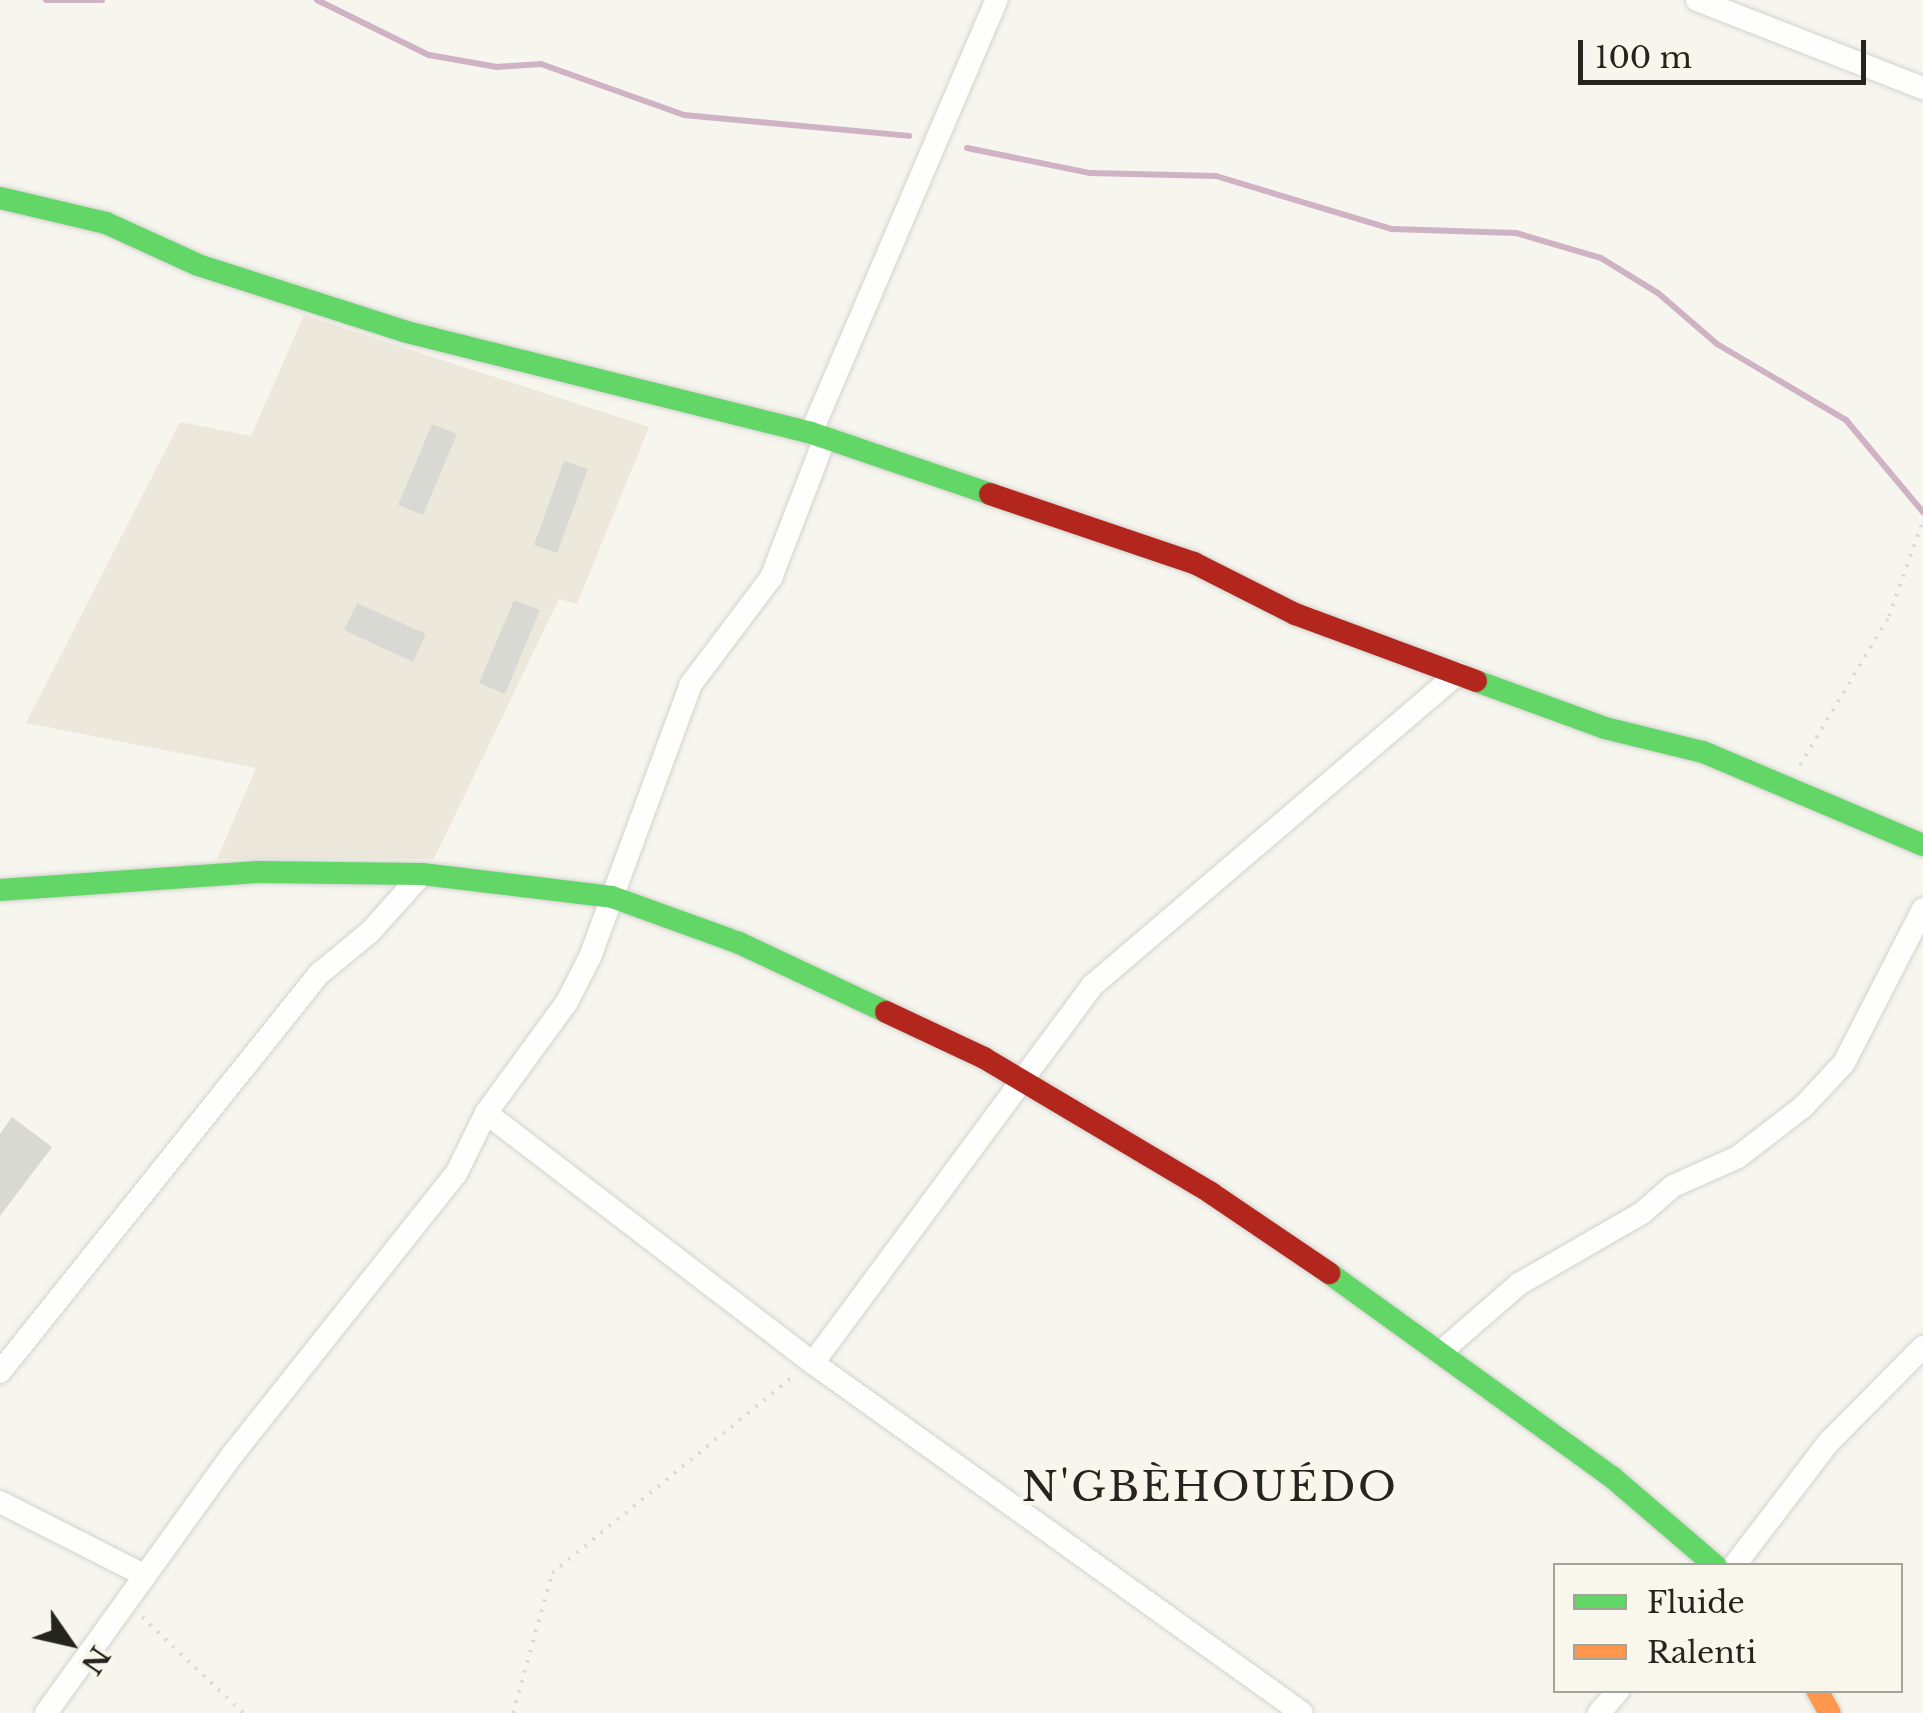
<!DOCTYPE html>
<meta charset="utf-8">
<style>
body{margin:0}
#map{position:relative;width:1923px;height:1713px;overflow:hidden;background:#f6f5ee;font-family:"Libre Baskerville",serif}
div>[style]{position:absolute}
.built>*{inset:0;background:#ece9dc}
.stream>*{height:6px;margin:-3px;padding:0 3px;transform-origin:3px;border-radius:3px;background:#d0b2c5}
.building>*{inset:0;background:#d9d9d4}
.path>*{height:4px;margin-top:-2px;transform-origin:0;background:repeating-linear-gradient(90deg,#dbdad8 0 2.5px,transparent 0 10.5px)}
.roads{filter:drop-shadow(0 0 2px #d3d2ce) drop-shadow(0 0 2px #d3d2ce)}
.street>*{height:22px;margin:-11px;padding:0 11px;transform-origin:11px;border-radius:11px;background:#fefefc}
.fast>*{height:22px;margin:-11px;padding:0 11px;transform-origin:11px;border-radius:11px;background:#63d668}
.slow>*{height:22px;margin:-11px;padding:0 11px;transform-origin:11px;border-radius:11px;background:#ff974d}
.jam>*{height:22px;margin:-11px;padding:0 11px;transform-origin:11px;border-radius:11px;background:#b3261e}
span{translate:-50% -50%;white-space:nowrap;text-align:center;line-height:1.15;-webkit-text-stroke:8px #f9f7eb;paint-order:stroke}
.quarter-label{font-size:40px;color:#252520;letter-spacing:2.5px}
.legend{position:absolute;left:1553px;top:1563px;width:350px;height:130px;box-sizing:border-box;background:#f9f7eb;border:2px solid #a4a39a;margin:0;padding:12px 18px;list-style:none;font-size:30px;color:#252520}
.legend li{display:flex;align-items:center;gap:20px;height:50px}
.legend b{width:50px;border:2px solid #a4a39a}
.north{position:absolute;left:20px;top:1593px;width:100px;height:100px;-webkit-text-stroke:8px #f9f7eb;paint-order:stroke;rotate:124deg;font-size:28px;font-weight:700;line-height:40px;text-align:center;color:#252520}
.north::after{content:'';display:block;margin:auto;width:35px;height:45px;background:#252520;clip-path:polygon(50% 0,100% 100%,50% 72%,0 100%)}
.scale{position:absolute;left:1578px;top:40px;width:288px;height:45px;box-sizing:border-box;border:5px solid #252520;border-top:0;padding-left:12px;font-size:30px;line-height:35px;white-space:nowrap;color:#252520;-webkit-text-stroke:8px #f9f7eb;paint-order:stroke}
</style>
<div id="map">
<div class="built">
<div style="clip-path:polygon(304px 315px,649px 427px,577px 604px,559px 599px,434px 859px,217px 859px,256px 768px,26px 723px,180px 422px,251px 436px)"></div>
</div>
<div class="stream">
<div style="left:46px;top:0;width:56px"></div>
<div style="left:317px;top:0;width:125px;rotate:26.2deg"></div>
<div style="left:429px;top:55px;width:69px;rotate:10deg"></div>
<div style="left:497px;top:67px;width:44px;rotate:-3.9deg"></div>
<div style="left:541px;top:64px;width:152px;rotate:19.6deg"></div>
<div style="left:684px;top:115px;width:226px;rotate:5.3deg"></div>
<div style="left:967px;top:148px;width:126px;rotate:11.5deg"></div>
<div style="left:1090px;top:173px;width:126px;rotate:1.4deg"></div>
<div style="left:1216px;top:176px;width:184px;rotate:16.8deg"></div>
<div style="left:1392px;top:229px;width:124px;rotate:1.8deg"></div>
<div style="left:1516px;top:233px;width:89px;rotate:16.4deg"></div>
<div style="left:1601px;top:258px;width:67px;rotate:31.6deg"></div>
<div style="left:1658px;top:293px;width:78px;rotate:40.8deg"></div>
<div style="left:1717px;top:344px;width:150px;rotate:30.5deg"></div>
<div style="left:1846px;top:420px;width:120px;rotate:50.1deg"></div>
</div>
<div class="building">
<div style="clip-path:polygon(432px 424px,457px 434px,423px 515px,398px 505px)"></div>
<div style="clip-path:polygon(564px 461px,588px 469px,557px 553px,534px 545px)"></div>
<div style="clip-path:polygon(514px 600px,540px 610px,505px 694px,479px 683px)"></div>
<div style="clip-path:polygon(357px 603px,426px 634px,413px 662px,344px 630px)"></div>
<div style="clip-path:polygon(12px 1117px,52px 1147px,0 1216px,0 1134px)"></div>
</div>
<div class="path">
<div style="left:1800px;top:765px;width:174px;rotate:-59.1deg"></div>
<div style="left:1889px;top:616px;width:101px;rotate:-70.3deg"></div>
<div style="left:142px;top:1617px;width:139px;rotate:43.5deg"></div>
<div style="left:513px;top:1713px;width:145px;rotate:-74.4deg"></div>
<div style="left:552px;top:1573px;width:313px;rotate:-39.2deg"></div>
</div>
<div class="roads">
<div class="street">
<div style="left:1697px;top:0;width:243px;rotate:21.3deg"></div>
<div style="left:811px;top:433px;width:471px;rotate:-66.8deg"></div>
<div style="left:486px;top:1113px;width:412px;rotate:37.4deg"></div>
<div style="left:813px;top:1363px;width:601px;rotate:35.59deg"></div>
<div style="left:1443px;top:1350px;width:101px;rotate:-41deg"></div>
<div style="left:1519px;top:1284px;width:142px;rotate:-30deg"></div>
<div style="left:1642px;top:1213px;width:41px;rotate:-41.1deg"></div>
<div style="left:1673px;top:1186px;width:71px;rotate:-24deg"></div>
<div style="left:1738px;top:1157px;width:83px;rotate:-37.7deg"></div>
<div style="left:1804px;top:1106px;width:59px;rotate:-47.1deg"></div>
<div style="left:1844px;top:1063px;width:173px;rotate:-62.8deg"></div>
<div style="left:813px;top:1363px;width:470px;rotate:-53.5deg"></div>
<div style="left:1093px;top:985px;width:480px;rotate:-40.5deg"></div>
<div style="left:0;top:1372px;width:510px;rotate:-51.29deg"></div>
<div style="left:319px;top:974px;width:66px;rotate:-39.5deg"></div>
<div style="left:370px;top:932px;width:78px;rotate:-48.1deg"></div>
<div style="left:0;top:1502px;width:159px;rotate:26.9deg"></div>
<div style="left:1734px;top:1566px;width:155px;rotate:-52.6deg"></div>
<div style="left:1828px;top:1443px;width:135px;rotate:-45.3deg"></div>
<div style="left:46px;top:1713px;width:319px;rotate:-54.2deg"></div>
<div style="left:233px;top:1454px;width:358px;rotate:-51.5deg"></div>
<div style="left:456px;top:1174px;width:68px;rotate:-63.8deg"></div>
<div style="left:486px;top:1113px;width:137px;rotate:-53.9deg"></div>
<div style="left:567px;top:1002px;width:51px;rotate:-62.9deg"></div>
<div style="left:590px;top:957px;width:291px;rotate:-69.7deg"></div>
<div style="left:691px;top:684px;width:133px;rotate:-53deg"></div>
<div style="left:771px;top:578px;width:150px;rotate:-68.9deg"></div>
<div style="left:1599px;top:1713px;width:30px;rotate:-49deg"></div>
</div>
<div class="fast">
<div style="left:0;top:198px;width:109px;rotate:13.3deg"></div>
<div style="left:106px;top:223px;width:101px;rotate:24.5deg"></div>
<div style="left:198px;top:265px;width:219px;rotate:17.8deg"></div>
<div style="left:407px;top:332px;width:416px;rotate:14deg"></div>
<div style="left:811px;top:433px;width:189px;rotate:18.8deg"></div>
<div style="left:1476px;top:681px;width:137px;rotate:20deg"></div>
<div style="left:1605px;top:728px;width:101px;rotate:13.8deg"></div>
<div style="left:1703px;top:752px;width:239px;rotate:22.9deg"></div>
<div style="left:0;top:890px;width:258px;rotate:-4deg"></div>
<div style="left:257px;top:872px;width:165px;rotate:0.7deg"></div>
<div style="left:422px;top:874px;width:191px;rotate:6.9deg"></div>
<div style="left:612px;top:897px;width:135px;rotate:19.9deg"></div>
<div style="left:739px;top:943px;width:162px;rotate:25.1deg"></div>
<div style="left:1329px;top:1273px;width:349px;rotate:35.8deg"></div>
<div style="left:1612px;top:1477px;width:137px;rotate:40.6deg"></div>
</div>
<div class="slow">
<div style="left:1817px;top:1690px;width:26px;rotate:61deg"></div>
</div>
<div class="jam">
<div style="left:990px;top:494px;width:215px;rotate:18.7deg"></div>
<div style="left:1194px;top:563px;width:113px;rotate:26.8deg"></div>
<div style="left:1295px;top:614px;width:193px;rotate:20.3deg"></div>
<div style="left:886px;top:1012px;width:108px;rotate:25.1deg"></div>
<div style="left:984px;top:1058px;width:264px;rotate:30.7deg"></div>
<div style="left:1211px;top:1193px;width:143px;rotate:34.1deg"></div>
</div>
</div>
<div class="quarter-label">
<span style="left:1210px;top:1487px">N'GBÈHOUÉDO</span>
</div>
<ul class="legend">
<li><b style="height:12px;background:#63d668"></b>Fluide</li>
<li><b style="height:12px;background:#ff974d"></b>Ralenti</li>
</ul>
<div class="north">N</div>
<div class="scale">100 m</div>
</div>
